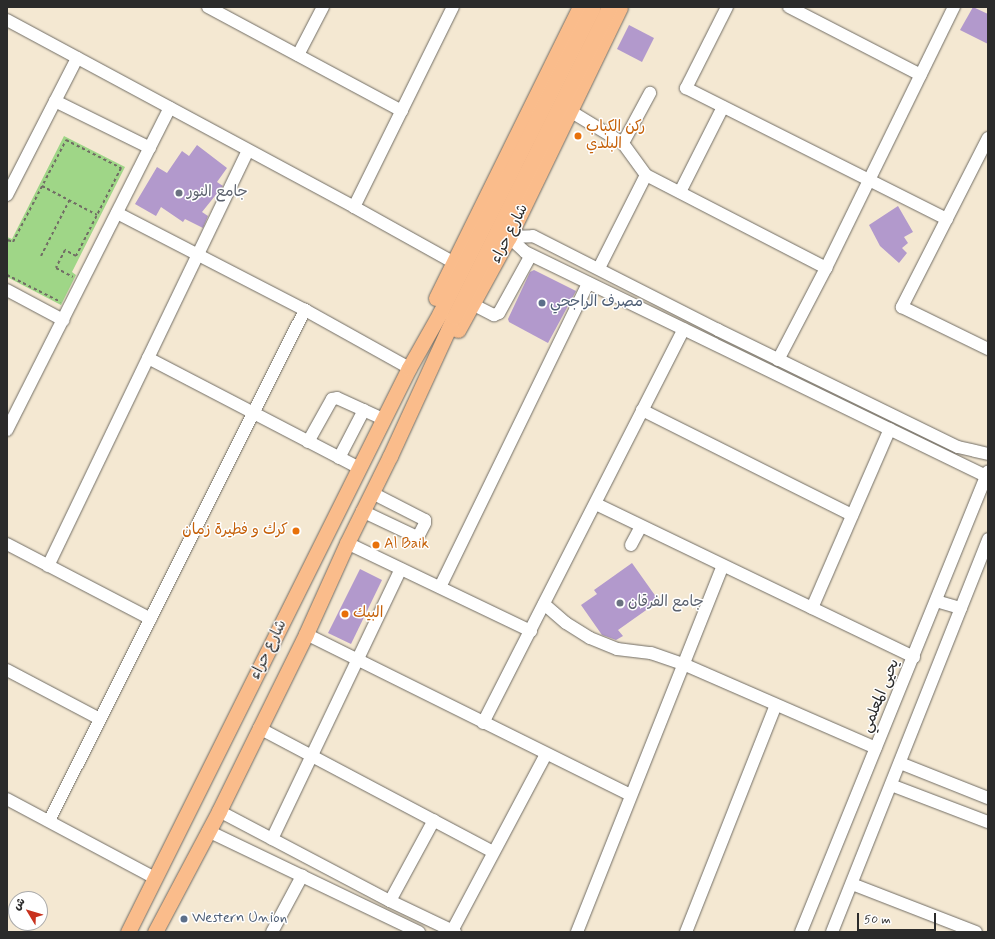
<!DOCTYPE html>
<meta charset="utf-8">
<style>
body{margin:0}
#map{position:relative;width:995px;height:939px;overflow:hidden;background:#f4e8d2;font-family:Mynerve,"Playpen Sans Arabic",sans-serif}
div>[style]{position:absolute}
.green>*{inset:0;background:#9fd687}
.building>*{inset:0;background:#b299cc}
.path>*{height:2px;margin-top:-1px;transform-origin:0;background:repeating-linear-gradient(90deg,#716d65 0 3px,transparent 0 6px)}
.roads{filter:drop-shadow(0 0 1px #716d65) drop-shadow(0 0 1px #716d65)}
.minor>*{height:12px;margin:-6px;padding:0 6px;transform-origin:6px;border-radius:6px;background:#fff}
.major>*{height:15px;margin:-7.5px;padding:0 7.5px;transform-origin:7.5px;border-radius:7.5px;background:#fabc8b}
.dots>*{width:11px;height:11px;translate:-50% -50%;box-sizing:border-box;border:2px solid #fff;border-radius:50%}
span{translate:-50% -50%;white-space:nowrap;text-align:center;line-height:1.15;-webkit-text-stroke:3px #fff;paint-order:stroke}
.food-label{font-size:15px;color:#c56008}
.left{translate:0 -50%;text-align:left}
.right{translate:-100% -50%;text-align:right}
.worship-label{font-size:15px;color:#5b616d}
.street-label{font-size:15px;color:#2b2b2b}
.service-label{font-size:15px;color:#4e5e75}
.frame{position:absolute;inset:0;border:8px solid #2b2b2b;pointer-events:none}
.north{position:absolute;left:8px;top:891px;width:40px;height:40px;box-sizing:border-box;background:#fff;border:1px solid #aaa;border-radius:50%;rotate:308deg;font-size:11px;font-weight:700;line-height:16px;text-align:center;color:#2b2b2b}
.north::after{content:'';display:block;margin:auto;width:14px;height:18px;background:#c8321e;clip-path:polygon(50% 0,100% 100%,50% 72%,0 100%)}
.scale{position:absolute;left:857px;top:913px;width:79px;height:18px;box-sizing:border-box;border:2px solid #2b2b2b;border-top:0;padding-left:5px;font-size:12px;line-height:14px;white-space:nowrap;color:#2b2b2b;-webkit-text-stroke:3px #fff;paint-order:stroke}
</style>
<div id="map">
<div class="green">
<div style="clip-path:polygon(64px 136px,125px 167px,72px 272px,76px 275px,61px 305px,7px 277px,7px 237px,12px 239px)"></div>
</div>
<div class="building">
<div style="clip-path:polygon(973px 7px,988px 14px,988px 44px,960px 30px)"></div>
<div style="clip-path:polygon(629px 25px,654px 38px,642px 62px,617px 49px)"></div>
<div style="clip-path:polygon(197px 145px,227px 168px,217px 182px,223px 186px,202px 212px,208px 216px,203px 228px,185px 219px,183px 222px,161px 207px,156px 216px,135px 204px,157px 167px,167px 173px,182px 151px,189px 156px)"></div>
<div style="clip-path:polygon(898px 206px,913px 232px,904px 237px,908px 243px,902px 248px,907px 253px,899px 263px,880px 246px,869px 225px)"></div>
<div style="clip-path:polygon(534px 270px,576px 291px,548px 343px,509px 322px,508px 319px,530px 272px)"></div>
<div style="clip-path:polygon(632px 563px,659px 601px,618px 630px,623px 636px,616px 640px,602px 635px,581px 605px,597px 594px,594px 590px)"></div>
<div style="clip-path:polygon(360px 569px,382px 580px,351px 644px,328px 633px)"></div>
</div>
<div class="path">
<div style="left:42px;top:186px;width:62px;rotate:27.8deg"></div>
<div style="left:7px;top:242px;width:2px;rotate:-63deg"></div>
<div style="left:8px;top:240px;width:5px;rotate:22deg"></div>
<div style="left:13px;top:242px;width:115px;rotate:-62.5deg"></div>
<div style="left:66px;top:140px;width:62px;rotate:27deg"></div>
<div style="left:121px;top:168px;width:99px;rotate:117.1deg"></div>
<div style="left:76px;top:256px;width:13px;rotate:-151deg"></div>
<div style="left:65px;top:250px;width:20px;rotate:117deg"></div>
<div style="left:56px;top:268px;width:19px;rotate:28deg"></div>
<div style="left:41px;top:256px;width:62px;rotate:-63deg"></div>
<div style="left:7px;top:275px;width:60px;rotate:26.6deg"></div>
</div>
<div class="roads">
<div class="minor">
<div style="left:208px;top:7px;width:220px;rotate:28.2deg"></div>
<div style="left:727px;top:7px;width:91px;rotate:116.8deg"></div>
<div style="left:686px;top:88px;width:292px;rotate:26.7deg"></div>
<div style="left:789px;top:7px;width:148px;rotate:27.3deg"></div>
<div style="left:7px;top:20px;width:394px;rotate:28.3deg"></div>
<div style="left:354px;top:207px;width:113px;rotate:29.1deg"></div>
<div style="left:298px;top:55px;width:54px;rotate:-62.5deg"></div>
<div style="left:55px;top:101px;width:106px;rotate:26.3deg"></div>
<div style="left:570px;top:111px;width:62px;rotate:31.1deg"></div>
<div style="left:988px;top:138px;width:190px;rotate:117deg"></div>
<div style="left:902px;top:307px;width:96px;rotate:26deg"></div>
<div style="left:646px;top:175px;width:203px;rotate:27.3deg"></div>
<div style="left:680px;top:192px;width:95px;rotate:-63.2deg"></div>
<div style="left:7px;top:195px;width:154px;rotate:-62.9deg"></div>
<div style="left:354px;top:207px;width:223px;rotate:-63.7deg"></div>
<div style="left:117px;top:213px;width:212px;rotate:27.3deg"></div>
<div style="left:305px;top:310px;width:119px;rotate:29.1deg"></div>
<div style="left:509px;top:237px;width:22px;rotate:43deg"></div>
<div style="left:525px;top:252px;width:513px;rotate:25.92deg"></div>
<div style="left:509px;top:237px;width:24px;rotate:-2deg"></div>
<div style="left:533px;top:236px;width:208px;rotate:26.9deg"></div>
<div style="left:718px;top:330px;width:267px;rotate:26deg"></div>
<div style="left:958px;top:447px;width:31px;rotate:13deg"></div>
<div style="left:599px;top:268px;width:104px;rotate:-63.2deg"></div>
<div style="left:646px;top:175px;width:39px;rotate:-126deg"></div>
<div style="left:623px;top:143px;width:57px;rotate:-61.6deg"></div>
<div style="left:7px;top:290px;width:64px;rotate:28.2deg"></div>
<div style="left:472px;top:304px;width:25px;rotate:27deg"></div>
<div style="left:494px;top:315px;width:5px;rotate:-22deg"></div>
<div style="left:499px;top:313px;width:66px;rotate:-61.1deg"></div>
<div style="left:148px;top:358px;width:238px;rotate:27.5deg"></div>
<div style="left:778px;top:360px;width:104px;rotate:-62.4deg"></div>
<div style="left:826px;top:268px;width:291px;rotate:-63.9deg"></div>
<div style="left:642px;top:410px;width:235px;rotate:26.6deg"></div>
<div style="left:7px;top:430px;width:361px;rotate:-63.2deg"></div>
<div style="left:308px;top:442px;width:49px;rotate:-60.8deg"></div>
<div style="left:332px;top:399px;width:5px;rotate:-11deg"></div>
<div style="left:337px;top:398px;width:51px;rotate:24.5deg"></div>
<div style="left:339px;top:458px;width:54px;rotate:-62.5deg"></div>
<div style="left:596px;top:504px;width:353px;rotate:25.7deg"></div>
<div style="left:362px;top:511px;width:59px;rotate:25.3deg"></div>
<div style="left:415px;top:536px;width:4px;rotate:-14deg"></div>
<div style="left:419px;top:535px;width:13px;rotate:-63deg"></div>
<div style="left:425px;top:523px;width:3px;rotate:-90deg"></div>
<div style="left:425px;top:520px;width:59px;rotate:-153deg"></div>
<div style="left:347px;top:543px;width:204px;rotate:25.6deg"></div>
<div style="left:7px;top:544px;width:162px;rotate:27.5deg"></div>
<div style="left:631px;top:545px;width:21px;rotate:-62deg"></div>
<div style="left:48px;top:566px;width:461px;rotate:-64.3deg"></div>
<div style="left:440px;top:587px;width:338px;rotate:-64deg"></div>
<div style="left:936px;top:601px;width:26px;rotate:16deg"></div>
<div style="left:544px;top:604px;width:29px;rotate:41deg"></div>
<div style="left:566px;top:623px;width:28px;rotate:32deg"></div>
<div style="left:590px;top:638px;width:29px;rotate:22deg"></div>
<div style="left:617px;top:649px;width:34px;rotate:7deg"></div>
<div style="left:651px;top:653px;width:34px;rotate:19deg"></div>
<div style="left:683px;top:664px;width:210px;rotate:23.5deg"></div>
<div style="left:812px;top:608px;width:195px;rotate:-66.5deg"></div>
<div style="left:306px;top:634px;width:362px;rotate:26.4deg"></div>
<div style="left:7px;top:670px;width:105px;rotate:27.8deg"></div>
<div style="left:483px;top:723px;width:442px;rotate:-63deg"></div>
<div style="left:259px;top:728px;width:265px;rotate:27.9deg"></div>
<div style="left:900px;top:763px;width:95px;rotate:21.7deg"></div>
<div style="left:891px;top:785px;width:104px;rotate:20.9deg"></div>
<div style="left:7px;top:799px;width:168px;rotate:28.1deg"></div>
<div style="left:219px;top:811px;width:193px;rotate:27.8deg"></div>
<div style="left:390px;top:901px;width:72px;rotate:25.5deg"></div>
<div style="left:49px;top:821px;width:572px;rotate:-63.39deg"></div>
<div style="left:208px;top:831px;width:234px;rotate:25.6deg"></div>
<div style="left:272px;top:839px;width:299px;rotate:-64.5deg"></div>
<div style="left:852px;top:884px;width:133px;rotate:21.2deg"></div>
<div style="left:390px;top:901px;width:92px;rotate:-61.5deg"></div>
<div style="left:452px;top:931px;width:200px;rotate:-62deg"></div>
<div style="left:272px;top:932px;width:64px;rotate:-61.8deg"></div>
<div style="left:577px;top:932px;width:394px;rotate:-68.3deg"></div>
<div style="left:686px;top:932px;width:244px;rotate:-68.4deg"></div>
<div style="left:801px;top:932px;width:497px;rotate:-67.9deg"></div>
<div style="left:832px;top:932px;width:423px;rotate:-68.3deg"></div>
</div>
<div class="major">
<div style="left:436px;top:298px;width:325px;rotate:-63.7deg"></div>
<div style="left:458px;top:330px;width:106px;rotate:-61.3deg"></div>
<div style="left:509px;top:237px;width:255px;rotate:-64.2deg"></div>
<div style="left:128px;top:932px;width:630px;rotate:-63.52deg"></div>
<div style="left:409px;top:368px;width:63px;rotate:-60.6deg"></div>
<div style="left:440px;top:313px;width:342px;rotate:-63.4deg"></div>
<div style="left:155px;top:932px;width:137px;rotate:-62.1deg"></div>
<div style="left:219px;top:811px;width:197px;rotate:-63.8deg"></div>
<div style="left:306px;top:634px;width:100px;rotate:-65.7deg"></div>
<div style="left:347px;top:543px;width:97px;rotate:-63.7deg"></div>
<div style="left:390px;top:456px;width:153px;rotate:-65.3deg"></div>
<div style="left:454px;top:317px;width:347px;rotate:-63.4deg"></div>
</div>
</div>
<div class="dots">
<div style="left:578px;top:136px;background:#e8710a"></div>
<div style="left:179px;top:193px;background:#6b7280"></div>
<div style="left:542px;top:303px;background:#5c6f8a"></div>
<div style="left:296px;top:531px;background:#e8710a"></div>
<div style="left:376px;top:545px;background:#e8710a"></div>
<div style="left:620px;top:603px;background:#6b7280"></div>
<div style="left:345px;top:614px;background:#e8710a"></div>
<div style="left:184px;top:919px;background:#5c6f8a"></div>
</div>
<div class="food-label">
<span class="left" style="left:586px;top:136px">ركن الكباب<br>البلدي</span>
<span class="right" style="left:288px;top:531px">كرك و فطيرة زمان</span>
<span class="left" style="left:384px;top:545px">Al Baik</span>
<span class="left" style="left:353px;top:614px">البيك</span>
</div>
<div class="worship-label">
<span class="left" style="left:187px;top:193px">جامع النور</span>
<span class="left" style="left:628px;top:603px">جامع الفرقان</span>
</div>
<div class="street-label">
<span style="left:510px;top:234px;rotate:-63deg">شارع حراء</span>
<span style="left:269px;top:650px;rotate:-64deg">شارع حراء</span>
<span style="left:881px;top:696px;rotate:-68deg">يحيى المعلمي</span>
</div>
<div class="service-label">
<span class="left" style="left:550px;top:303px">مصرف الراجحي</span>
<span class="left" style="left:192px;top:919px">Western Union</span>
</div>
<div class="frame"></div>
<div class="north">ش</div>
<div class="scale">50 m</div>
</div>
